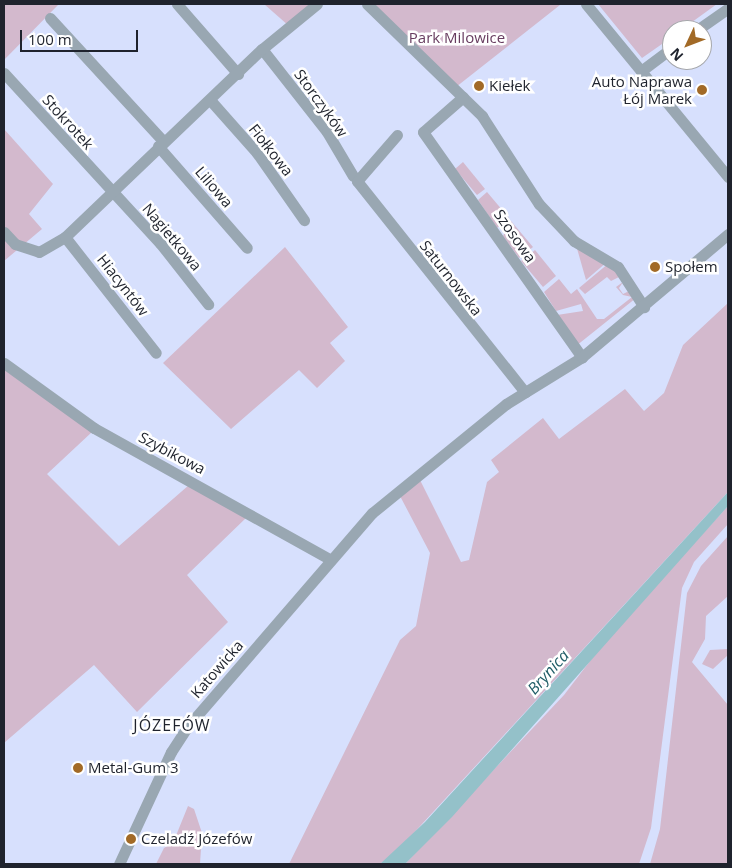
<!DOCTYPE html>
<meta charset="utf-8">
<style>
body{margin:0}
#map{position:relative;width:732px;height:868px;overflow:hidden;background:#d7e0fd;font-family:"Open Sans",sans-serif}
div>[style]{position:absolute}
.green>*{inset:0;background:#d3b9cd}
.water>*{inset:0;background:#94c1c9}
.minor>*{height:11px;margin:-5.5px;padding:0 5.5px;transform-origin:5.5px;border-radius:5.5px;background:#99a7b2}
.dots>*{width:14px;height:14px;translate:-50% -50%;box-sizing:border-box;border:2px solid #fff;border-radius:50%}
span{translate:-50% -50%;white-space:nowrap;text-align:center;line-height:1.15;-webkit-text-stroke:5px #fff;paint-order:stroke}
.park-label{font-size:15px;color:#683d60}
.poi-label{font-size:15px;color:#1f232d}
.right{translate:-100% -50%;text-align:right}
.left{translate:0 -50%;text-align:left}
.street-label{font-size:15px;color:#1f232d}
.water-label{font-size:16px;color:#215e68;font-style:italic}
.neighbourhood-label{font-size:16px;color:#1f232d;letter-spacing:1px}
.frame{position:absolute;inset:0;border:5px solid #1f232d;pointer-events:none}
.north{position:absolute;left:662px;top:20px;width:50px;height:50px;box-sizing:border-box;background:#fff;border:1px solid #a5a7ab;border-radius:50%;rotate:227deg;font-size:14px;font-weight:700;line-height:20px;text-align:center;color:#1f232d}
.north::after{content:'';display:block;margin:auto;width:18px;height:22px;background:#a26a27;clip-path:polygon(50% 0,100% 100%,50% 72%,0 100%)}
.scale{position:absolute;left:20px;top:30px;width:118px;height:22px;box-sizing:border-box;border:2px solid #1f232d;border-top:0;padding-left:6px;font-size:15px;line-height:18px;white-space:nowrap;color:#1f232d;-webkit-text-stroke:4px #fff;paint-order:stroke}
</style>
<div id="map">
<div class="green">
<div style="clip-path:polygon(4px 4px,59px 4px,4px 60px)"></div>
<div style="clip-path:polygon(264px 4px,314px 4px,289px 26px)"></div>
<div style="clip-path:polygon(368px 4px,571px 4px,560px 5px,456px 87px)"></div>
<div style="clip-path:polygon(598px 4px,717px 4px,681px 30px,672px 30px,672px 37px,642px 58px)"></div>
<div style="clip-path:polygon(4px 129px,53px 184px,29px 214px,42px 229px,4px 261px)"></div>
<div style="clip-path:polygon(463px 162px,485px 189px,477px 195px,455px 169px)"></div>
<div style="clip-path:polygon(487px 192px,509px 218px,497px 228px,478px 200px)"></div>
<div style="clip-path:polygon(511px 221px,533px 247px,519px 258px,503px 236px)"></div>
<div style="clip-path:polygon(576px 245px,607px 262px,586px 280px)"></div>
<div style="clip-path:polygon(285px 247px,348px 327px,330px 343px,345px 361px,317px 388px,299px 370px,231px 429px,163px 363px)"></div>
<div style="clip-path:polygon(535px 250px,556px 276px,543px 287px,521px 261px)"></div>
<div style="clip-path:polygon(609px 263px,619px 277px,611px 281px,607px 277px,585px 294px,579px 288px)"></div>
<div style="clip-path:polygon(559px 279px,571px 294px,577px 289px,597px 319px,604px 319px,632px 297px,623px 295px,616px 287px,623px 282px,619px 288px,623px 294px,629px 291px,636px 298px,576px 346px,557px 315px,583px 311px,581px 304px,556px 311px,544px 292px)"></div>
<div style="clip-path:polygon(728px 303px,728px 492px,399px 849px,380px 864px,289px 864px,400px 640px,416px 626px,430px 553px,400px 496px,419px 478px,461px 562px,469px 560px,487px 482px,499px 472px,491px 460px,543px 418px,559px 439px,625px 389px,644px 411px,664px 393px,683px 345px)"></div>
<div style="clip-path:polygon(4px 369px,92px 432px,47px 474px,119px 546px,189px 485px,247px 517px,187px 575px,228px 622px,137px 712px,94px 665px,4px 743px)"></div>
<div style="clip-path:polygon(728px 506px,728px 524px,694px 562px,682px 588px,651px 828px,639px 864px,405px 864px,564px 695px,610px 635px)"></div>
<div style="clip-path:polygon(728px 536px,728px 596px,706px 616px,705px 639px,692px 662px,728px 705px,728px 864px,650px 864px,660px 829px,687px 593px,701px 566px)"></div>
<div style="clip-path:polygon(728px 649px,728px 655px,713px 669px,702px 664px,710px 650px)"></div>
<div style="clip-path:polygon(188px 806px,194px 809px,202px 833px,200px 864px,156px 864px,164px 848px,173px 843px)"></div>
</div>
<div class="water">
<div style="clip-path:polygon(728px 492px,728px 506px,452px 817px,405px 864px,380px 864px,425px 822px)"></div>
</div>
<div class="minor">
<div style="left:177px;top:4px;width:93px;rotate:48.9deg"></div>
<div style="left:367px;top:4px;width:161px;rotate:44.2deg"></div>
<div style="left:482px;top:116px;width:105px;rotate:57.1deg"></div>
<div style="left:539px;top:204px;width:51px;rotate:46.6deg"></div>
<div style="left:574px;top:241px;width:51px;rotate:30.6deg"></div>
<div style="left:618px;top:267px;width:48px;rotate:57deg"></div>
<div style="left:586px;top:4px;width:224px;rotate:50.6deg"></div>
<div style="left:50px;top:18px;width:167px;rotate:47.4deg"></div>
<div style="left:697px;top:30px;width:38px;rotate:-35deg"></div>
<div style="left:262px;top:49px;width:105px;rotate:51.9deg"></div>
<div style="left:327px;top:132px;width:51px;rotate:59.4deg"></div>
<div style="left:641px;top:71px;width:39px;rotate:-37deg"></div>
<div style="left:4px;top:73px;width:231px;rotate:47.5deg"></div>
<div style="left:160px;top:243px;width:78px;rotate:51.8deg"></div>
<div style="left:463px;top:97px;width:53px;rotate:138.8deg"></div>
<div style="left:423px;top:132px;width:276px;rotate:54.8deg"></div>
<div style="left:211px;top:101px;width:69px;rotate:48.5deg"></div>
<div style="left:257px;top:153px;width:82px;rotate:55deg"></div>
<div style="left:397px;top:135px;width:61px;rotate:131deg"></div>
<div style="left:357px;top:181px;width:270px;rotate:51.5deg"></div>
<div style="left:158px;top:146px;width:135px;rotate:48.9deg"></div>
<div style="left:4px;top:232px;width:16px;rotate:47deg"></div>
<div style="left:15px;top:244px;width:25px;rotate:18deg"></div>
<div style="left:39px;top:252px;width:30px;rotate:-30deg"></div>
<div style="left:65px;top:237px;width:272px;rotate:-43.7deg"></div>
<div style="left:262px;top:49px;width:71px;rotate:-39.3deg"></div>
<div style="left:65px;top:237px;width:147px;rotate:51.9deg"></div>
<div style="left:4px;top:363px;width:111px;rotate:35.8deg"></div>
<div style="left:94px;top:428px;width:271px;rotate:29.1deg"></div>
<div style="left:119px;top:864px;width:123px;rotate:-65.1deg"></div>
<div style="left:171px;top:752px;width:31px;rotate:-57deg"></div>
<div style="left:188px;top:726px;width:281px;rotate:-49.2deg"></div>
<div style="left:372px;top:513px;width:173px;rotate:-39.1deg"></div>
<div style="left:506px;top:404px;width:89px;rotate:-31.7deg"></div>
<div style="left:582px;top:357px;width:191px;rotate:-40.1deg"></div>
</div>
<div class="dots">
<div style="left:479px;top:86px;background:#a26a27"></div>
<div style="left:702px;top:90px;background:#a26a27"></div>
<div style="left:655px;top:267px;background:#a26a27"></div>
<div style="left:78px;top:768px;background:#a26a27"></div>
<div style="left:131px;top:839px;background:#a26a27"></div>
</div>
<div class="park-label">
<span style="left:457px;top:38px">Park Milowice</span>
</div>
<div class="poi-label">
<span class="right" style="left:692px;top:90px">Auto Naprawa<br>Łój Marek</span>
<span class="left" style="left:489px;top:86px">Kiełek</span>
<span class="left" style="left:665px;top:267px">Społem</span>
<span class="left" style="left:88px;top:768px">Metal-Gum 3</span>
<span class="left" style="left:141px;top:839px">Czeladź Józefów</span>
</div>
<div class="street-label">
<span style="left:321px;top:103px;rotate:54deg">Storczyków</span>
<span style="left:68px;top:122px;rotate:48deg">Stokrotek</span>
<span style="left:271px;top:150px;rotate:52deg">Fiołkowa</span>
<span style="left:214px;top:187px;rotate:49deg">Liliowa</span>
<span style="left:515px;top:236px;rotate:55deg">Szosowa</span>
<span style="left:172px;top:237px;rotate:50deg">Nagietkowa</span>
<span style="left:451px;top:278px;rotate:52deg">Saturnowska</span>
<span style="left:123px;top:285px;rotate:52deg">Hiacyntów</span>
<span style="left:172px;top:453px;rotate:28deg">Szybikowa</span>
<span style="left:217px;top:669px;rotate:-49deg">Katowicka</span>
</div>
<div class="water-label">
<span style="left:548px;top:672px;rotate:-48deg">Brynica</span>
</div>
<div class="neighbourhood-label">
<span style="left:172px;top:725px">JÓZEFÓW</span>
</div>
<div class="frame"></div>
<div class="north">N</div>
<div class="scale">100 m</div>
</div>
